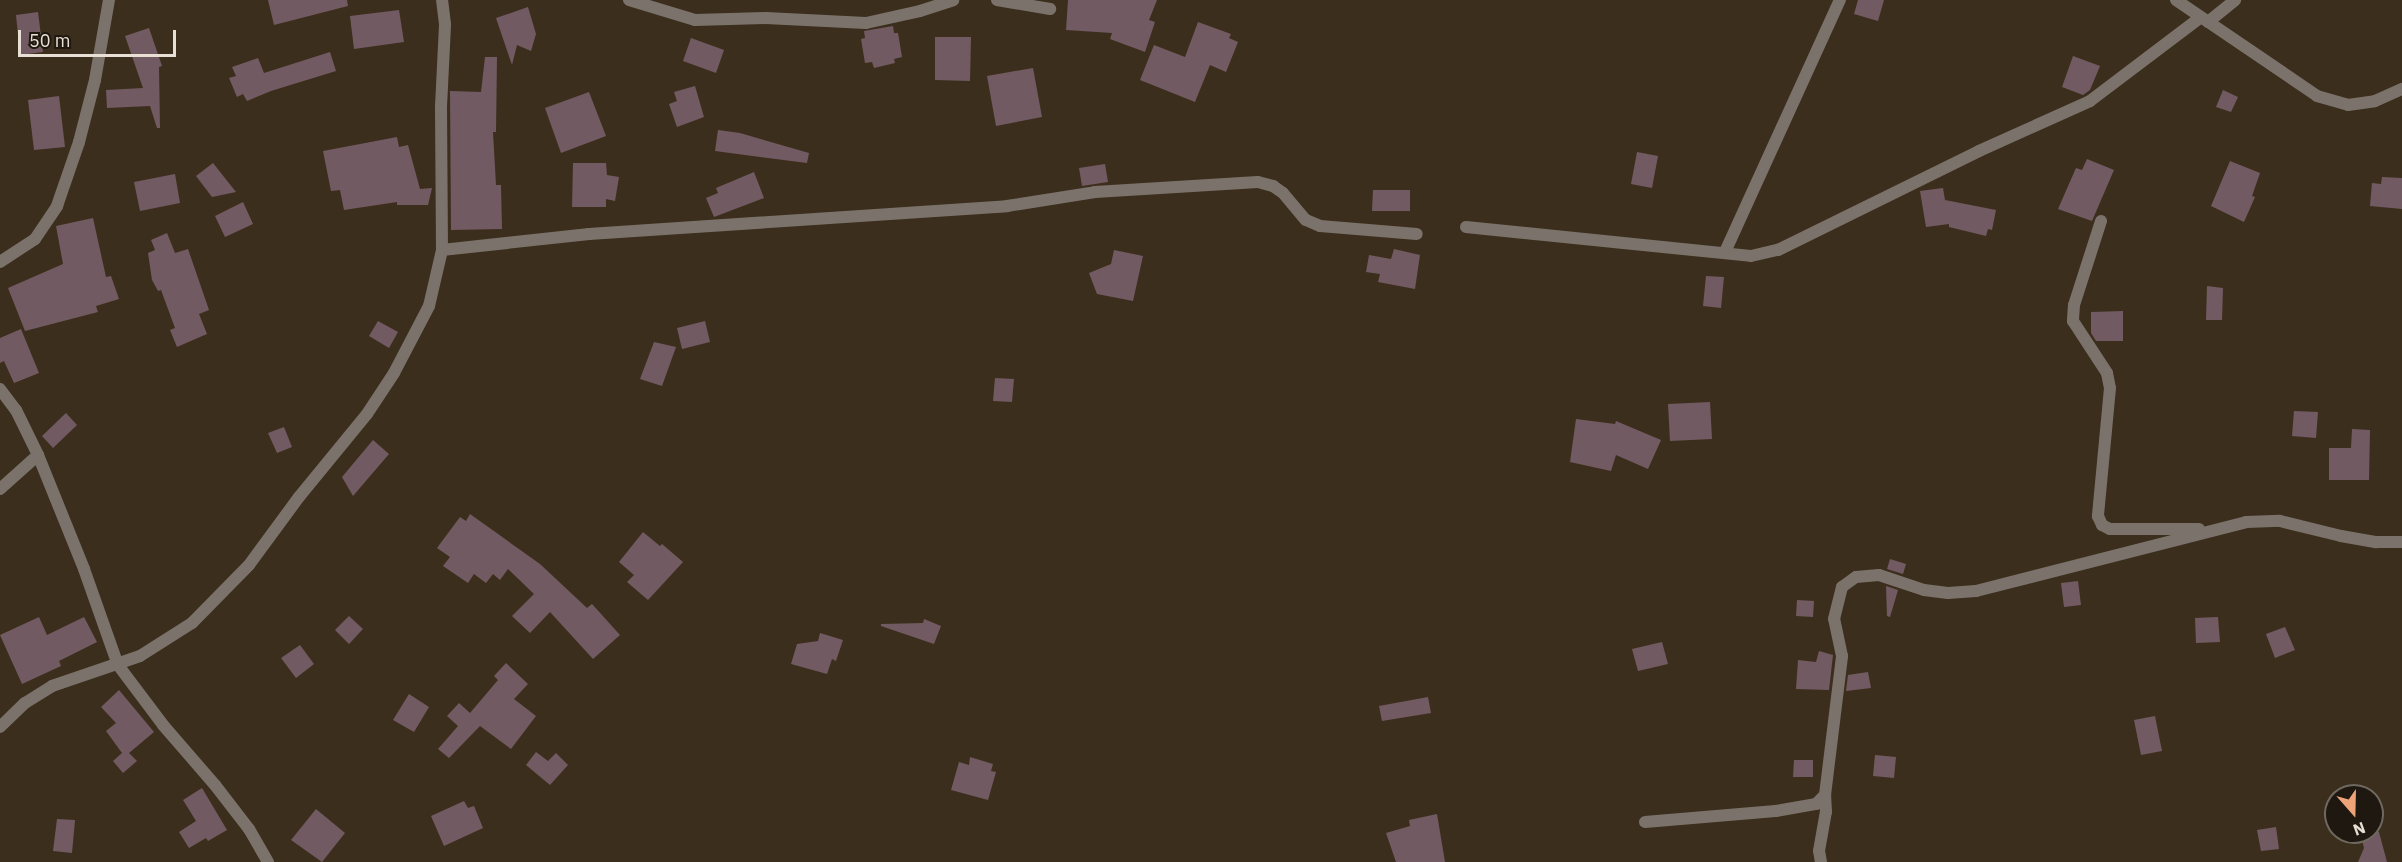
<!DOCTYPE html>
<style>
body{margin:0}
#map{position:relative;width:2402px;height:862px;overflow:hidden;background:#3c2e1d;font-family:"IBM Plex Sans",sans-serif}
div>[style]{position:absolute}
.building>*{inset:0;background:#725a62}
.minor>*{height:12px;margin:-6px;padding:0 6px;transform-origin:6px;border-radius:6px;background:#7b736b}
span{translate:-50% -50%;white-space:nowrap;text-align:center;line-height:1.15;-webkit-text-stroke:6px #1e1810;paint-order:stroke}
.north{position:absolute;left:2324px;top:784px;width:60px;height:60px;box-sizing:border-box;background:#1e1810;border:2px solid #6f685f;border-radius:50%;rotate:160deg;font-size:16px;font-weight:700;line-height:24px;text-align:center;color:#e8e0d5}
.north::after{content:'';display:block;margin:auto;width:21px;height:27px;background:#efa378;clip-path:polygon(50% 0,100% 100%,50% 72%,0 100%)}
.scale{position:absolute;left:18px;top:30px;width:158px;height:27px;box-sizing:border-box;border:3px solid #e8e0d5;border-top:0;padding-left:8px;font-size:18px;line-height:21px;white-space:nowrap;color:#e8e0d5;-webkit-text-stroke:4px #1e1810;paint-order:stroke}
</style>
<div id="map">
<div class="building">
<div style="clip-path:polygon(268px 0,347px 0,348px 6px,274px 25px)"></div>
<div style="clip-path:polygon(1068px 0,1157px 0,1149px 20px,1155px 22px,1145px 52px,1110px 39px,1112px 33px,1066px 30px)"></div>
<div style="clip-path:polygon(1858px 0,1884px 0,1878px 21px,1854px 14px)"></div>
<div style="clip-path:polygon(528px 7px,536px 34px,531px 51px,517px 45px,512px 65px,496px 18px)"></div>
<div style="clip-path:polygon(399px 10px,404px 42px,354px 49px,350px 16px)"></div>
<div style="clip-path:polygon(38px 12px,43px 52px,20px 55px,16px 15px)"></div>
<div style="clip-path:polygon(1198px 22px,1231px 34px,1229px 38px,1238px 42px,1226px 72px,1210px 65px,1195px 102px,1140px 80px,1154px 45px,1185px 57px)"></div>
<div style="clip-path:polygon(893px 26px,894px 33px,898px 33px,902px 57px,894px 59px,895px 63px,874px 68px,872px 62px,865px 63px,861px 39px,865px 38px,864px 31px)"></div>
<div style="clip-path:polygon(149px 28px,162px 66px,159px 67px,160px 128px,157px 128px,150px 106px,107px 108px,106px 90px,143px 88px,125px 36px)"></div>
<div style="clip-path:polygon(935px 37px,971px 37px,970px 81px,935px 80px)"></div>
<div style="clip-path:polygon(691px 38px,724px 50px,716px 73px,683px 61px)"></div>
<div style="clip-path:polygon(330px 52px,336px 71px,271px 91px,247px 101px,243px 94px,237px 97px,229px 78px,236px 76px,232px 67px,258px 58px,264px 73px)"></div>
<div style="clip-path:polygon(2073px 56px,2100px 66px,2090px 90px,2083px 95px,2062px 87px)"></div>
<div style="clip-path:polygon(485px 57px,497px 57px,496px 132px,493px 132px,496px 185px,501px 185px,502px 229px,451px 230px,450px 91px,481px 92px)"></div>
<div style="clip-path:polygon(1033px 68px,1042px 117px,996px 126px,987px 76px)"></div>
<div style="clip-path:polygon(695px 86px,704px 117px,677px 127px,669px 104px,677px 101px,674px 92px)"></div>
<div style="clip-path:polygon(2223px 90px,2238px 97px,2231px 112px,2216px 107px)"></div>
<div style="clip-path:polygon(589px 92px,606px 136px,561px 153px,545px 108px)"></div>
<div style="clip-path:polygon(59px 96px,65px 147px,34px 150px,28px 100px)"></div>
<div style="clip-path:polygon(718px 130px,740px 133px,809px 153px,807px 163px,715px 151px)"></div>
<div style="clip-path:polygon(397px 137px,399px 147px,408px 145px,420px 189px,432px 188px,428px 205px,397px 205px,397px 202px,344px 210px,340px 190px,331px 191px,323px 151px)"></div>
<div style="clip-path:polygon(1637px 152px,1658px 156px,1652px 188px,1631px 184px)"></div>
<div style="clip-path:polygon(2087px 159px,2114px 170px,2092px 221px,2058px 209px,2076px 168px,2082px 170px)"></div>
<div style="clip-path:polygon(2230px 161px,2260px 173px,2252px 196px,2255px 197px,2244px 222px,2211px 206px)"></div>
<div style="clip-path:polygon(213px 163px,236px 192px,212px 197px,196px 176px)"></div>
<div style="clip-path:polygon(573px 163px,606px 163px,607px 175px,619px 177px,615px 201px,606px 199px,606px 207px,572px 207px)"></div>
<div style="clip-path:polygon(1105px 164px,1108px 182px,1082px 186px,1079px 168px)"></div>
<div style="clip-path:polygon(754px 172px,764px 198px,714px 217px,706px 198px,718px 193px,716px 188px)"></div>
<div style="clip-path:polygon(175px 174px,180px 203px,140px 211px,134px 182px)"></div>
<div style="clip-path:polygon(2382px 177px,2402px 178px,2402px 209px,2370px 206px,2372px 183px,2381px 184px)"></div>
<div style="clip-path:polygon(1943px 188px,1945px 200px,1996px 210px,1992px 230px,1988px 229px,1986px 236px,1949px 227px,1949px 224px,1926px 227px,1920px 191px)"></div>
<div style="clip-path:polygon(1373px 190px,1410px 190px,1410px 211px,1372px 211px)"></div>
<div style="clip-path:polygon(243px 202px,253px 224px,225px 237px,215px 216px)"></div>
<div style="clip-path:polygon(93px 218px,106px 277px,111px 276px,119px 299px,96px 306px,98px 312px,25px 331px,8px 288px,63px 264px,56px 226px)"></div>
<div style="clip-path:polygon(167px 233px,175px 253px,188px 249px,209px 310px,199px 314px,207px 334px,177px 347px,170px 330px,175px 328px,161px 290px,158px 291px,152px 280px,148px 253px,155px 250px,151px 240px)"></div>
<div style="clip-path:polygon(1394px 249px,1420px 255px,1415px 289px,1378px 282px,1380px 274px,1366px 272px,1369px 255px,1391px 259px)"></div>
<div style="clip-path:polygon(1114px 250px,1143px 256px,1133px 301px,1097px 294px,1089px 273px,1111px 264px)"></div>
<div style="clip-path:polygon(1706px 276px,1724px 277px,1721px 308px,1703px 306px)"></div>
<div style="clip-path:polygon(2207px 286px,2223px 288px,2222px 320px,2206px 320px)"></div>
<div style="clip-path:polygon(2123px 311px,2123px 341px,2096px 341px,2091px 333px,2091px 312px)"></div>
<div style="clip-path:polygon(378px 321px,398px 332px,389px 348px,369px 336px)"></div>
<div style="clip-path:polygon(705px 321px,710px 342px,682px 349px,677px 328px)"></div>
<div style="clip-path:polygon(21px 329px,39px 373px,14px 383px,4px 361px,0 363px,0 338px)"></div>
<div style="clip-path:polygon(654px 342px,676px 347px,662px 386px,640px 379px)"></div>
<div style="clip-path:polygon(995px 378px,1014px 379px,1012px 402px,993px 401px)"></div>
<div style="clip-path:polygon(1710px 402px,1712px 439px,1670px 441px,1668px 404px)"></div>
<div style="clip-path:polygon(2294px 411px,2318px 412px,2316px 438px,2292px 436px)"></div>
<div style="clip-path:polygon(66px 413px,77px 425px,53px 448px,42px 436px)"></div>
<div style="clip-path:polygon(1576px 419px,1615px 424px,1616px 421px,1661px 440px,1648px 469px,1616px 455px,1611px 471px,1570px 462px)"></div>
<div style="clip-path:polygon(284px 427px,292px 447px,277px 453px,268px 433px)"></div>
<div style="clip-path:polygon(2352px 429px,2370px 430px,2369px 480px,2329px 480px,2329px 448px,2351px 448px)"></div>
<div style="clip-path:polygon(373px 440px,389px 454px,353px 496px,342px 477px)"></div>
<div style="clip-path:polygon(470px 514px,540px 564px,587px 608px,592px 604px,620px 635px,593px 659px,550px 612px,530px 633px,512px 616px,534px 594px,508px 569px,500px 580px,493px 574px,486px 583px,474px 574px,468px 583px,443px 566px,450px 557px,437px 548px,460px 517px,466px 521px)"></div>
<div style="clip-path:polygon(643px 532px,660px 546px,662px 544px,683px 562px,648px 600px,627px 582px,634px 575px,619px 562px)"></div>
<div style="clip-path:polygon(1890px 559px,1906px 564px,1903px 574px,1887px 569px)"></div>
<div style="clip-path:polygon(2078px 581px,2081px 605px,2064px 607px,2061px 583px)"></div>
<div style="clip-path:polygon(1886px 586px,1898px 590px,1890px 617px,1887px 616px)"></div>
<div style="clip-path:polygon(1797px 600px,1814px 601px,1813px 617px,1796px 616px)"></div>
<div style="clip-path:polygon(349px 616px,363px 629px,349px 644px,335px 630px)"></div>
<div style="clip-path:polygon(39px 617px,47px 635px,84px 617px,97px 642px,59px 661px,61px 666px,22px 684px,0 635px)"></div>
<div style="clip-path:polygon(2218px 617px,2220px 642px,2196px 643px,2195px 618px)"></div>
<div style="clip-path:polygon(924px 619px,941px 626px,934px 644px,881px 626px,881px 624px,923px 623px)"></div>
<div style="clip-path:polygon(2285px 627px,2295px 650px,2275px 658px,2266px 634px)"></div>
<div style="clip-path:polygon(820px 633px,843px 640px,836px 661px,832px 659px,827px 674px,791px 664px,797px 644px,818px 641px)"></div>
<div style="clip-path:polygon(1662px 642px,1668px 664px,1638px 671px,1632px 649px)"></div>
<div style="clip-path:polygon(300px 645px,314px 664px,296px 678px,281px 658px)"></div>
<div style="clip-path:polygon(1819px 651px,1833px 655px,1829px 690px,1796px 689px,1798px 660px,1816px 662px)"></div>
<div style="clip-path:polygon(506px 663px,528px 684px,514px 699px,536px 716px,511px 749px,480px 726px,449px 758px,438px 749px,458px 726px,447px 716px,459px 703px,470px 713px,498px 680px,494px 676px)"></div>
<div style="clip-path:polygon(1868px 672px,1871px 688px,1846px 691px,1848px 675px)"></div>
<div style="clip-path:polygon(119px 690px,154px 732px,129px 753px,137px 761px,123px 773px,113px 761px,122px 753px,106px 731px,116px 723px,101px 707px)"></div>
<div style="clip-path:polygon(409px 694px,429px 707px,414px 732px,393px 720px)"></div>
<div style="clip-path:polygon(1428px 697px,1431px 713px,1382px 721px,1379px 706px)"></div>
<div style="clip-path:polygon(2155px 716px,2162px 751px,2141px 755px,2134px 720px)"></div>
<div style="clip-path:polygon(536px 752px,548px 761px,556px 753px,568px 765px,550px 785px,526px 765px)"></div>
<div style="clip-path:polygon(1875px 755px,1896px 757px,1894px 778px,1873px 776px)"></div>
<div style="clip-path:polygon(970px 757px,993px 764px,991px 771px,996px 772px,988px 800px,951px 790px,959px 762px,969px 765px)"></div>
<div style="clip-path:polygon(1794px 760px,1813px 760px,1813px 777px,1793px 777px)"></div>
<div style="clip-path:polygon(202px 788px,227px 830px,208px 841px,206px 838px,189px 848px,179px 832px,196px 821px,183px 800px)"></div>
<div style="clip-path:polygon(464px 801px,468px 808px,474px 806px,483px 828px,444px 846px,431px 816px)"></div>
<div style="clip-path:polygon(316px 809px,345px 833px,322px 862px,291px 840px)"></div>
<div style="clip-path:polygon(1437px 814px,1445px 862px,1396px 862px,1386px 833px,1410px 826px,1409px 820px)"></div>
<div style="clip-path:polygon(57px 819px,75px 820px,72px 853px,53px 851px)"></div>
<div style="clip-path:polygon(2276px 827px,2279px 849px,2261px 851px,2257px 830px)"></div>
<div style="clip-path:polygon(2360px 832px,2379px 832px,2387px 862px,2358px 862px,2364px 848px)"></div>
</div>
<div class="minor">
<div style="left:629px;top:0;width:69px;rotate:16.9deg"></div>
<div style="left:695px;top:20px;width:71px;rotate:-1.6deg"></div>
<div style="left:766px;top:18px;width:100px;rotate:2.9deg"></div>
<div style="left:866px;top:23px;width:55px;rotate:-12.5deg"></div>
<div style="left:920px;top:11px;width:35px;rotate:-18deg"></div>
<div style="left:997px;top:0;width:54px;rotate:9.6deg"></div>
<div style="left:2176px;top:0;width:171px;rotate:34.2deg"></div>
<div style="left:2317px;top:96px;width:32px;rotate:16deg"></div>
<div style="left:2348px;top:105px;width:27px;rotate:-8deg"></div>
<div style="left:2375px;top:101px;width:30px;rotate:-24deg"></div>
<div style="left:2208px;top:22px;width:35px;rotate:-39deg"></div>
<div style="left:2101px;top:221px;width:88px;rotate:107.8deg"></div>
<div style="left:2074px;top:305px;width:16px;rotate:94deg"></div>
<div style="left:2073px;top:321px;width:62px;rotate:56.8deg"></div>
<div style="left:2107px;top:373px;width:15px;rotate:79deg"></div>
<div style="left:2110px;top:388px;width:129px;rotate:95.4deg"></div>
<div style="left:2098px;top:516px;width:10px;rotate:66deg"></div>
<div style="left:2102px;top:525px;width:9px;rotate:27deg"></div>
<div style="left:2110px;top:529px;width:89px"></div>
<div style="left:1466px;top:227px;width:286px;rotate:5.8deg"></div>
<div style="left:1751px;top:256px;width:28px;rotate:-13deg"></div>
<div style="left:1778px;top:250px;width:224px;rotate:-26.2deg"></div>
<div style="left:1979px;top:151px;width:122px;rotate:-24.2deg"></div>
<div style="left:2090px;top:101px;width:139px;rotate:-37.1deg"></div>
<div style="left:442px;top:250px;width:148px;rotate:-6.2deg"></div>
<div style="left:589px;top:234px;width:419px;rotate:-3.8deg"></div>
<div style="left:1007px;top:206px;width:89px;rotate:-9deg"></div>
<div style="left:1095px;top:192px;width:163px;rotate:-3.5deg"></div>
<div style="left:1258px;top:182px;width:16px;rotate:15deg"></div>
<div style="left:1273px;top:186px;width:12px;rotate:35deg"></div>
<div style="left:1283px;top:193px;width:35px;rotate:50deg"></div>
<div style="left:1306px;top:220px;width:15px;rotate:23deg"></div>
<div style="left:1320px;top:226px;width:97px;rotate:4.7deg"></div>
<div style="left:1725px;top:252px;width:277px;rotate:-65.5deg"></div>
<div style="left:0;top:262px;width:42px;rotate:-33.3deg"></div>
<div style="left:35px;top:239px;width:40px;rotate:-56deg"></div>
<div style="left:57px;top:206px;width:68px;rotate:-71deg"></div>
<div style="left:79px;top:142px;width:64px;rotate:-75.5deg"></div>
<div style="left:95px;top:80px;width:81px;rotate:-80.1deg"></div>
<div style="left:0;top:389px;width:26px;rotate:53deg"></div>
<div style="left:16px;top:410px;width:50px;rotate:63.9deg"></div>
<div style="left:38px;top:455px;width:123px;rotate:68deg"></div>
<div style="left:84px;top:569px;width:102px;rotate:70.5deg"></div>
<div style="left:118px;top:665px;width:75px;rotate:53.1deg"></div>
<div style="left:163px;top:725px;width:79px;rotate:49.1deg"></div>
<div style="left:215px;top:785px;width:56px;rotate:52.3deg"></div>
<div style="left:249px;top:829px;width:38px;rotate:60deg"></div>
<div style="left:0;top:489px;width:51px;rotate:-41.8deg"></div>
<div style="left:0;top:727px;width:35px;rotate:-44deg"></div>
<div style="left:25px;top:703px;width:32px;rotate:-32deg"></div>
<div style="left:52px;top:686px;width:93px;rotate:-18.8deg"></div>
<div style="left:140px;top:656px;width:62px;rotate:-32.4deg"></div>
<div style="left:192px;top:623px;width:81px;rotate:-45.5deg"></div>
<div style="left:249px;top:565px;width:84px;rotate:-53.7deg"></div>
<div style="left:299px;top:497px;width:107px;rotate:-50.7deg"></div>
<div style="left:367px;top:414px;width:49px;rotate:-56.6deg"></div>
<div style="left:394px;top:373px;width:76px;rotate:-62.4deg"></div>
<div style="left:429px;top:306px;width:57px;rotate:-76.9deg"></div>
<div style="left:442px;top:250px;width:143px;rotate:-90.4deg"></div>
<div style="left:441px;top:107px;width:83px;rotate:-87.2deg"></div>
<div style="left:445px;top:24px;width:24px;rotate:-97deg"></div>
<div style="left:1645px;top:822px;width:131px;rotate:-4.8deg"></div>
<div style="left:1776px;top:811px;width:41px;rotate:-9.9deg"></div>
<div style="left:1816px;top:804px;width:13px;rotate:-45deg"></div>
<div style="left:1825px;top:795px;width:140px;rotate:-83deg"></div>
<div style="left:1842px;top:656px;width:38px;rotate:-102deg"></div>
<div style="left:1834px;top:619px;width:33px;rotate:-76deg"></div>
<div style="left:1842px;top:587px;width:17px;rotate:-36deg"></div>
<div style="left:1856px;top:577px;width:23px;rotate:-5deg"></div>
<div style="left:1879px;top:575px;width:47px;rotate:18.4deg"></div>
<div style="left:1924px;top:590px;width:24px;rotate:7deg"></div>
<div style="left:1948px;top:593px;width:28px;rotate:-4deg"></div>
<div style="left:1976px;top:591px;width:279px;rotate:-14.3deg"></div>
<div style="left:2246px;top:522px;width:34px;rotate:-2deg"></div>
<div style="left:2280px;top:521px;width:63px;rotate:13.8deg"></div>
<div style="left:2341px;top:536px;width:36px;rotate:10deg"></div>
<div style="left:2376px;top:542px;width:26px"></div>
<div style="left:1821px;top:862px;width:11px;rotate:-100deg"></div>
<div style="left:1819px;top:851px;width:40px;rotate:-80deg"></div>
<div style="left:1826px;top:812px;width:17px;rotate:-93deg"></div>
</div>
<div class="north">N</div>
<div class="scale">50 m</div>
</div>
